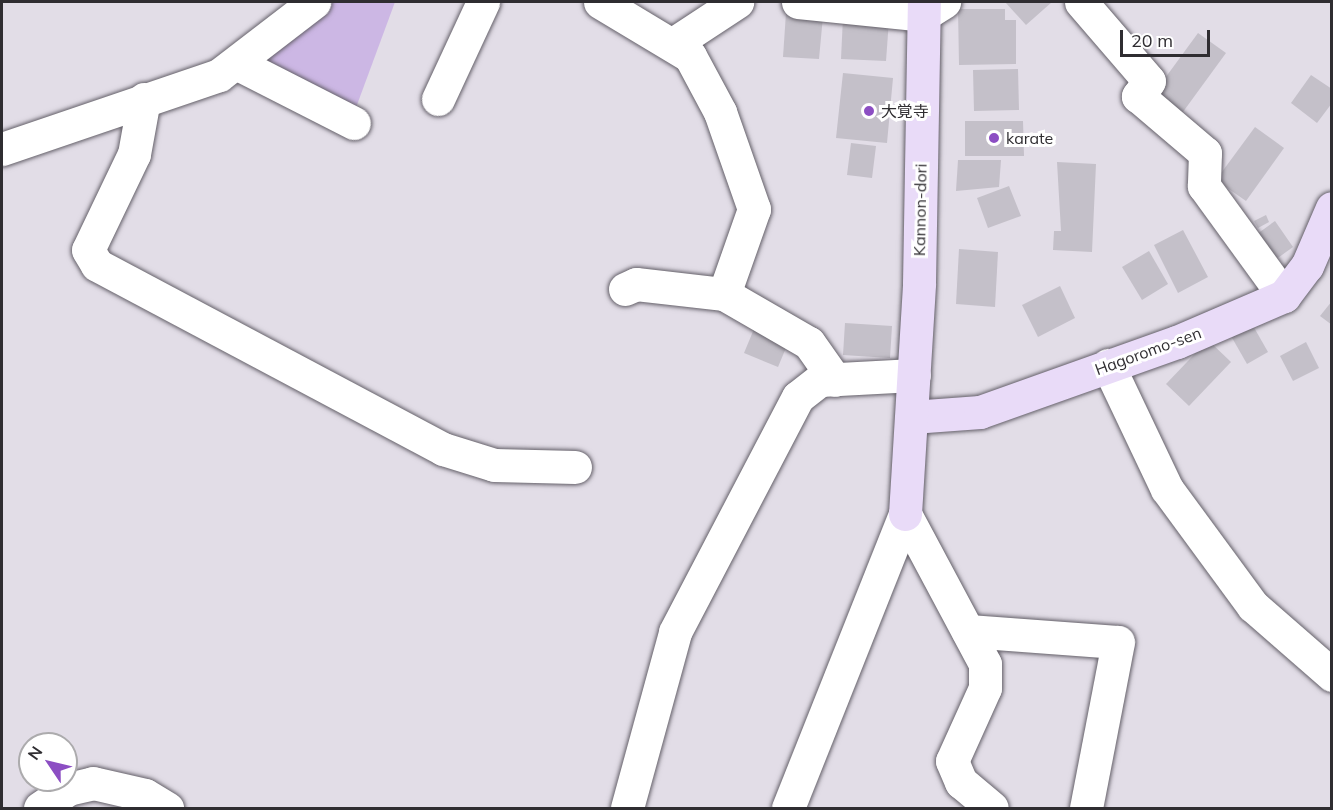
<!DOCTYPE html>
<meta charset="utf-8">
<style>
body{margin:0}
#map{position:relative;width:1333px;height:810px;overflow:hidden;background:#e2dde7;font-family:Mulish,"Noto Sans JP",sans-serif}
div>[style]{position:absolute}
.green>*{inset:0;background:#ccb7e4}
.building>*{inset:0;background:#c4c0c9}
.roads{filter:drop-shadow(0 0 2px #646069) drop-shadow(0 0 2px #646069)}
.street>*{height:33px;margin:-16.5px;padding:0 16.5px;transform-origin:16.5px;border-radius:16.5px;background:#fff}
.secondary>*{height:33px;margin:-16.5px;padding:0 16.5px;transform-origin:16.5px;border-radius:16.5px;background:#e9dbf8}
.dots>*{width:16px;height:16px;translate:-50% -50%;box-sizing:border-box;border:3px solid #fff;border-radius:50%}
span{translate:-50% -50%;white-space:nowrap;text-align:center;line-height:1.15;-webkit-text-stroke:6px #fff;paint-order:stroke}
.poi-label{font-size:16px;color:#2f2d31}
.left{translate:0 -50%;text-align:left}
.street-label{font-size:16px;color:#2f2d31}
.frame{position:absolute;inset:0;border:3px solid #2f2d31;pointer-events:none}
.north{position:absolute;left:18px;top:732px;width:60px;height:60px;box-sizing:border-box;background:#fff;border:2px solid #acabad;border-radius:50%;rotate:305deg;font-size:16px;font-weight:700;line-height:24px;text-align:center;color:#2f2d31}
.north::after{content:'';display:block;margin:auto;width:21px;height:27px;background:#8c4ec3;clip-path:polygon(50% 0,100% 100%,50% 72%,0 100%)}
.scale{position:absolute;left:1120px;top:30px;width:90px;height:27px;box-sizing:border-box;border:3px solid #2f2d31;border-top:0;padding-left:8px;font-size:18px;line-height:21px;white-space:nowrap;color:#2f2d31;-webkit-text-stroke:4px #fff;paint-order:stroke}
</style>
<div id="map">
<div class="green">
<div style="clip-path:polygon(334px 2px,395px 2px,354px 113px,263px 61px)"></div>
</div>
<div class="building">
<div style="clip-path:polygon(1005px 2px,1052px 2px,1026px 25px)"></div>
<div style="clip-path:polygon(958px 9px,1005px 9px,1005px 20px,1016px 20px,1016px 64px,959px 65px)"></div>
<div style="clip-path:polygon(786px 13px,823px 16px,819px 59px,783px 57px)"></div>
<div style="clip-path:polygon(843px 17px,889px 20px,886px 61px,841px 59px)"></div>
<div style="clip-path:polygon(1198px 33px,1226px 53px,1180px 116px,1152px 96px)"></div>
<div style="clip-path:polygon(1018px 69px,1019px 110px,974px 111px,973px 70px)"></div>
<div style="clip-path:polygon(843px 73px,893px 78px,887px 143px,836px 138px)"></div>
<div style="clip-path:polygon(1311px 75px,1332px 89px,1332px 103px,1317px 123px,1291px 103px)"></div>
<div style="clip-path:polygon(965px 121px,1023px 121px,1024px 156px,965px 156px)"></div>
<div style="clip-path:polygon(1255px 127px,1284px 148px,1246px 201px,1216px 180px)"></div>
<div style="clip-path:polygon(851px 143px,876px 146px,872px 178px,847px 175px)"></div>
<div style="clip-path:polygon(958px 160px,1001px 160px,999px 187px,956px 191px)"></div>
<div style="clip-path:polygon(1057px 162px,1096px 164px,1092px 252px,1053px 250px,1054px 231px,1061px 231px)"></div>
<div style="clip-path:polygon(1009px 186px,1021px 216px,988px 228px,977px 198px)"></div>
<div style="clip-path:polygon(1266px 215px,1269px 222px,1258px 228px,1254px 221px)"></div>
<div style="clip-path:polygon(1275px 221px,1293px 247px,1275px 260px,1257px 234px)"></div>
<div style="clip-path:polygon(1183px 230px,1208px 277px,1178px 293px,1154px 245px)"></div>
<div style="clip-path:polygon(959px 249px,998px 252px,995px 307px,956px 304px)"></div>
<div style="clip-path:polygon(1149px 251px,1168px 284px,1142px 300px,1122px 267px)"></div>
<div style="clip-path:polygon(1060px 286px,1075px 318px,1038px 337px,1022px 305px)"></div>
<div style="clip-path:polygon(1332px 301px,1332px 325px,1320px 316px)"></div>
<div style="clip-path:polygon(845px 323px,892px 326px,890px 358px,843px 355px)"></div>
<div style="clip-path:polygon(1252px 324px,1268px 352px,1247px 364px,1231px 336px)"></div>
<div style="clip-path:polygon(754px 329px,788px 343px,778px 367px,744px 353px)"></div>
<div style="clip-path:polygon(1208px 340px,1231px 362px,1189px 406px,1166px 384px)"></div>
<div style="clip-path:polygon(1306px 342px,1319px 368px,1293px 381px,1280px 356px)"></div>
</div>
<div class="roads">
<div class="street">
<div style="left:600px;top:2px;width:105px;rotate:31deg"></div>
<div style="left:690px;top:56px;width:64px;rotate:61.8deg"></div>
<div style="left:720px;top:112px;width:103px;rotate:70.7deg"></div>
<div style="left:754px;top:209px;width:90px;rotate:109.4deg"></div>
<div style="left:724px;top:294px;width:98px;rotate:30deg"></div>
<div style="left:809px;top:343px;width:45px;rotate:54.9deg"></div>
<div style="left:798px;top:2px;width:126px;rotate:5.9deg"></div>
<div style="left:923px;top:15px;width:25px;rotate:-32deg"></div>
<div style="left:1081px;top:2px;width:104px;rotate:49.3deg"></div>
<div style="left:1149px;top:81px;width:19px;rotate:126deg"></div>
<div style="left:1138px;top:96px;width:88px;rotate:40.4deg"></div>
<div style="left:1205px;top:153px;width:33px;rotate:92deg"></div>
<div style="left:1204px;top:186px;width:136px;rotate:54deg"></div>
<div style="left:673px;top:44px;width:77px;rotate:-33.3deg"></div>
<div style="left:238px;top:64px;width:130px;rotate:27deg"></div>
<div style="left:144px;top:99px;width:56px;rotate:100.3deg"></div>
<div style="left:134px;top:154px;width:106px;rotate:115.6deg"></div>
<div style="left:88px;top:250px;width:17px;rotate:59deg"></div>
<div style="left:97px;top:265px;width:392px;rotate:28deg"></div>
<div style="left:443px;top:449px;width:53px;rotate:17.4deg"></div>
<div style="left:494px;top:465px;width:81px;rotate:1.4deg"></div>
<div style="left:438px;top:99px;width:107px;rotate:-65.1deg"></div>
<div style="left:2px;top:149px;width:229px;rotate:-18.8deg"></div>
<div style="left:219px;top:75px;width:120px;rotate:-37.5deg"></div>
<div style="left:625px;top:289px;width:12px;rotate:-24deg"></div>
<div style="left:636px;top:284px;width:89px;rotate:6.5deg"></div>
<div style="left:1108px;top:365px;width:137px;rotate:64.6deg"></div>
<div style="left:1167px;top:489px;width:145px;rotate:53.7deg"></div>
<div style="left:1253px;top:606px;width:105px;rotate:41.1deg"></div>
<div style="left:905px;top:514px;width:170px;rotate:61.9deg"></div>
<div style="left:985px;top:664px;width:24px;rotate:90deg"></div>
<div style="left:985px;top:688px;width:80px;rotate:114.3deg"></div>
<div style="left:952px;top:761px;width:23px;rotate:67deg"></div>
<div style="left:961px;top:782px;width:40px;rotate:40deg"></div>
<div style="left:968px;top:631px;width:150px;rotate:4.2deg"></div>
<div style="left:1118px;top:642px;width:169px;rotate:100.9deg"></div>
<div style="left:40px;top:808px;width:34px;rotate:-34deg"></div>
<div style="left:68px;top:789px;width:26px;rotate:-13deg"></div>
<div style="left:93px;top:783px;width:53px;rotate:13deg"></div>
<div style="left:145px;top:795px;width:26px;rotate:31deg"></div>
<div style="left:627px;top:808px;width:182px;rotate:-74.7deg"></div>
<div style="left:675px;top:632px;width:265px;rotate:-62.4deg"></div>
<div style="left:798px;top:397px;width:28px;rotate:-38deg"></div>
<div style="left:820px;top:380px;width:94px;rotate:-3deg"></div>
<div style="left:788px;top:808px;width:316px;rotate:-68.3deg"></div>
</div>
<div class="secondary">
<div style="left:912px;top:417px;width:68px;rotate:-4.2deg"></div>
<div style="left:980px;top:412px;width:209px;rotate:-19.6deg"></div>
<div style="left:1177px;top:342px;width:116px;rotate:-23.3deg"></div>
<div style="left:1284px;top:296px;width:38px;rotate:-53deg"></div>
<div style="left:1307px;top:266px;width:63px;rotate:-66.7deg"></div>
<div style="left:905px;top:514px;width:231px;rotate:-86.5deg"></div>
<div style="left:919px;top:283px;width:281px;rotate:-89deg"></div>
</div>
</div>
<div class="dots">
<div style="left:869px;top:111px;background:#8c4ec3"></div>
<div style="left:994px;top:138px;background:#8c4ec3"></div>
</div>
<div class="poi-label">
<span class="left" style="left:881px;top:111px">大覚寺</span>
<span class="left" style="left:1006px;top:138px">karate</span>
</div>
<div class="street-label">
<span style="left:920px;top:210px;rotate:-89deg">Kannon-dori</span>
<span style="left:1148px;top:351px;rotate:-20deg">Hagoromo-sen</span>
</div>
<div class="frame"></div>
<div class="north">N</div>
<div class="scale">20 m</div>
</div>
